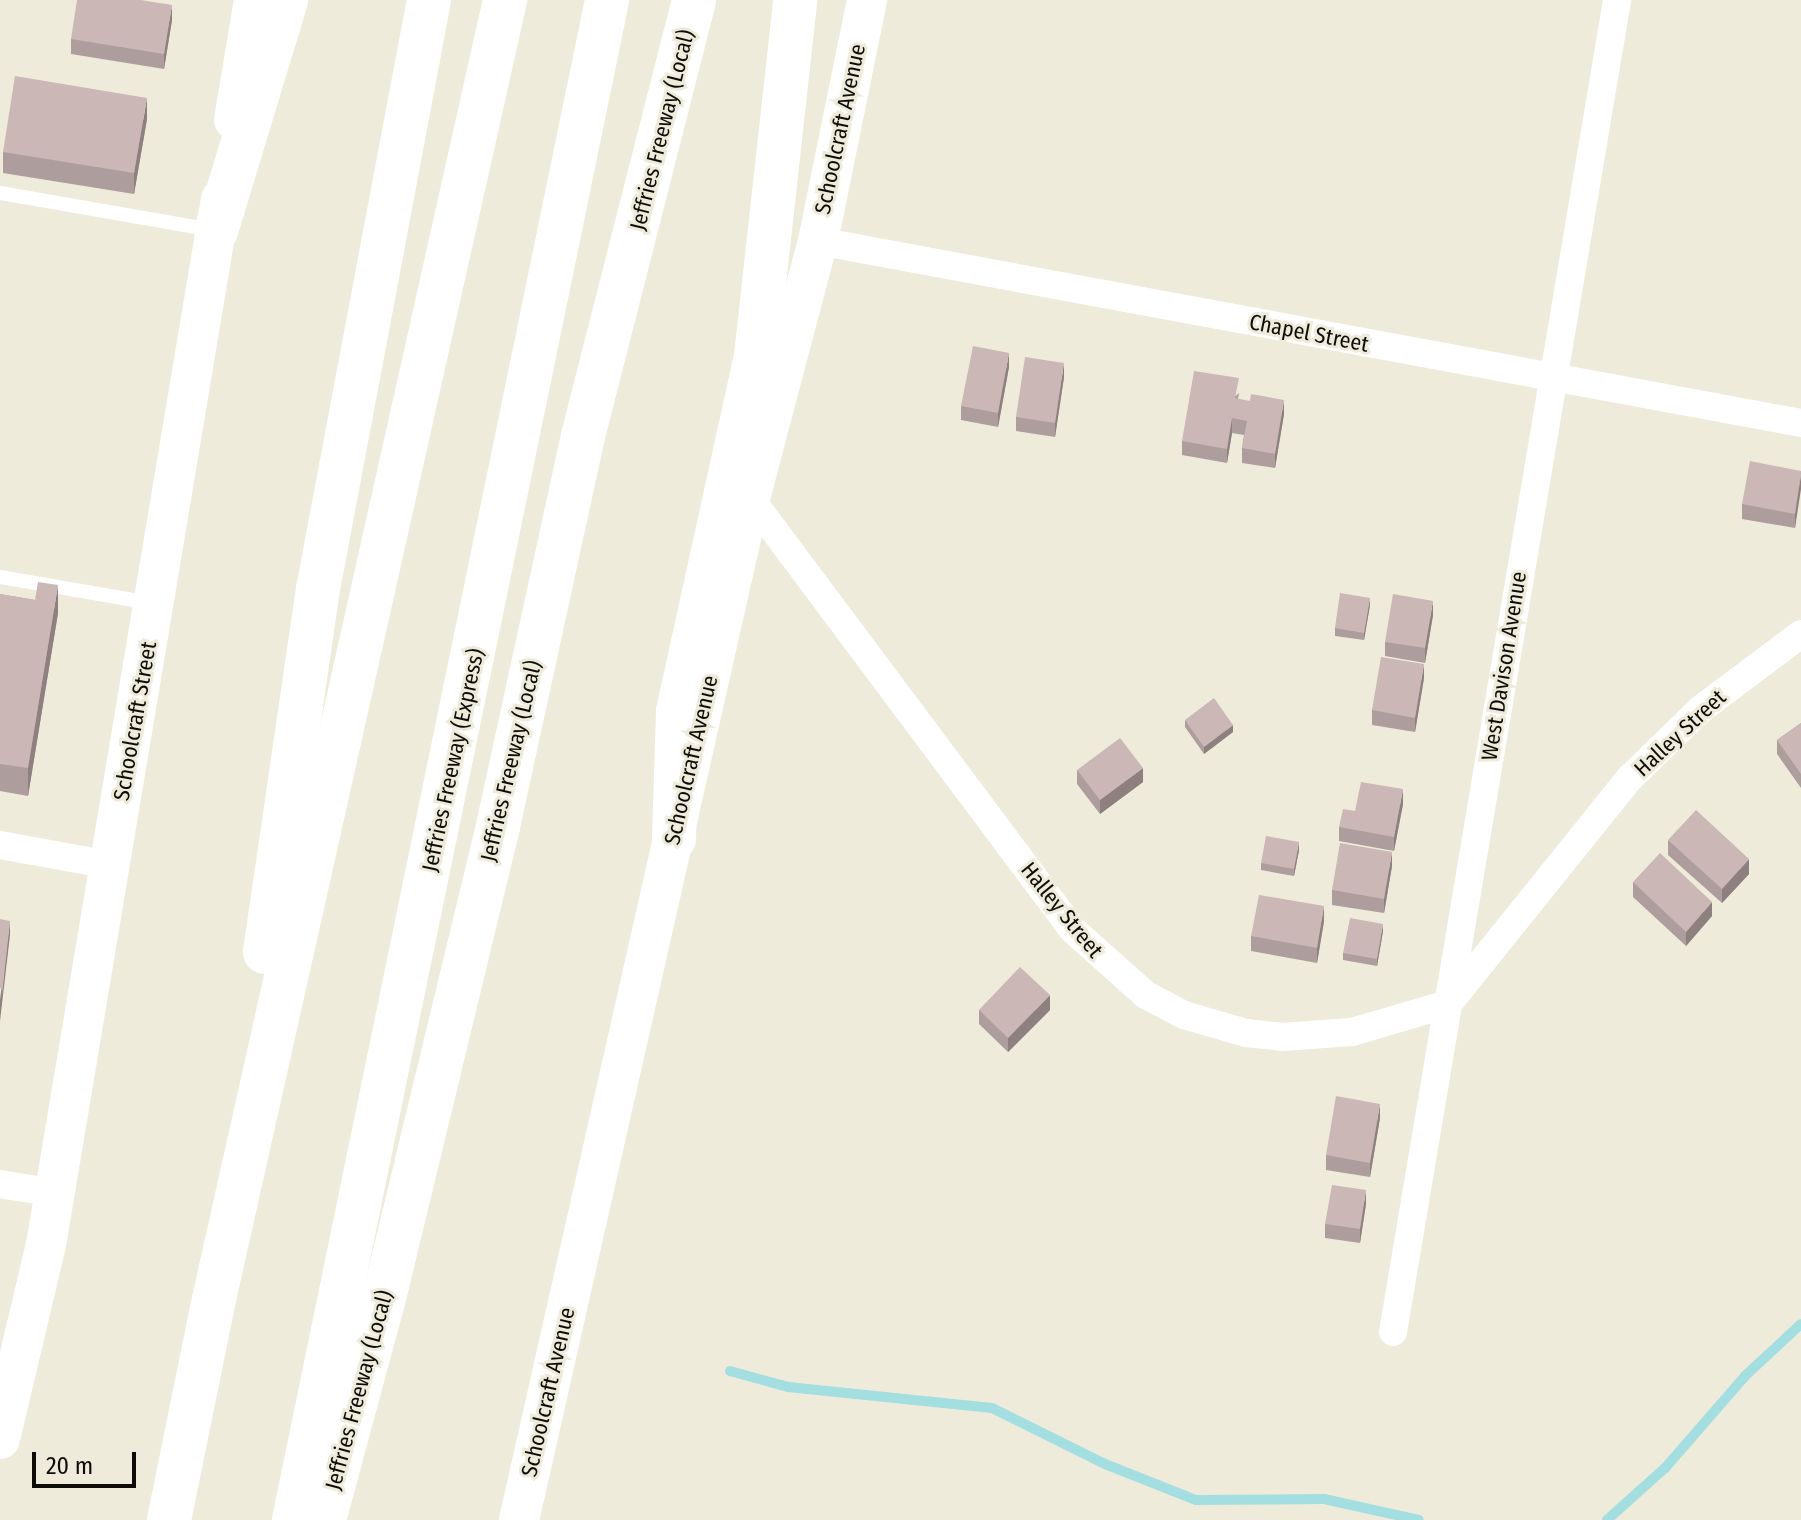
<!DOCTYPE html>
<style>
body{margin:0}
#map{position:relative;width:1801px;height:1520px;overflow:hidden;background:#efebdb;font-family:"Fira Sans Condensed",sans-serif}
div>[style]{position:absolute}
.stream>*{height:10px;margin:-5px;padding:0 5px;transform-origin:5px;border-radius:5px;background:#a3dee1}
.lane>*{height:14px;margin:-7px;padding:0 7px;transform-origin:7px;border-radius:7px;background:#fff}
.street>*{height:28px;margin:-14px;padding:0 14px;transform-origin:14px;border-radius:14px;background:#fff}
.secondary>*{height:40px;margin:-20px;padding:0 20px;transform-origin:20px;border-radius:20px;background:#fff}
.highway>*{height:44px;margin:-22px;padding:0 22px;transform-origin:22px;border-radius:22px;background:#fff}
.wall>*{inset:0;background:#ae9d9d}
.shaded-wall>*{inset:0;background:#8d807f}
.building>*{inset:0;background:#cab7b6}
span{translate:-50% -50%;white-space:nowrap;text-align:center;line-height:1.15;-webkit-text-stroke:6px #efebdb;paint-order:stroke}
.street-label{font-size:22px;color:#0e0c08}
.scale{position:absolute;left:32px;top:1452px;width:104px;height:36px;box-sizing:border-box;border:4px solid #0e0c08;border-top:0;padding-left:10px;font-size:24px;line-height:28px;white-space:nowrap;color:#0e0c08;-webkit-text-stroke:6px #efebdb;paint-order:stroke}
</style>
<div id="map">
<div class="stream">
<div style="left:730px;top:1371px;width:60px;rotate:15.4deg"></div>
<div style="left:788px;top:1387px;width:205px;rotate:5.9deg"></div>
<div style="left:992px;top:1408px;width:126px;rotate:26.4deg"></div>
<div style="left:1105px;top:1464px;width:98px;rotate:21.6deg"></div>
<div style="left:1196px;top:1500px;width:128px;rotate:-0.4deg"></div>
<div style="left:1324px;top:1499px;width:97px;rotate:12.5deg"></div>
<div style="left:1607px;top:1520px;width:79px;rotate:-41.9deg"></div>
<div style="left:1666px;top:1467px;width:121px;rotate:-49deg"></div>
<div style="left:1745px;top:1376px;width:76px;rotate:-42.9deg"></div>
</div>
<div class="lane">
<div style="left:0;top:193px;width:215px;rotate:9.9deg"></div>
<div style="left:0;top:577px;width:152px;rotate:9.8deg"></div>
</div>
<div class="street">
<div style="left:818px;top:241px;width:1000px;rotate:10.49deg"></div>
<div style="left:750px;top:498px;width:539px;rotate:53.22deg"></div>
<div style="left:1073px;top:930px;width:98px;rotate:41.7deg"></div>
<div style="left:1146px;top:995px;width:43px;rotate:27.8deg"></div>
<div style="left:1184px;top:1015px;width:65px;rotate:16.2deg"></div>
<div style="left:1246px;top:1033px;width:36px;rotate:6deg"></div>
<div style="left:1282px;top:1037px;width:70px;rotate:-4.1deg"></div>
<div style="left:1352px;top:1032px;width:100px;rotate:-16.3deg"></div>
<div style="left:1448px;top:1004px;width:290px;rotate:-51.2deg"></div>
<div style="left:1630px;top:778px;width:99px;rotate:-44.2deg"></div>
<div style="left:1701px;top:709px;width:125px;rotate:-36.9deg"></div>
<div style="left:0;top:845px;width:112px;rotate:10.3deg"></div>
<div style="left:0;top:1184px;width:56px;rotate:9.3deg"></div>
<div style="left:1393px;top:1332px;width:1351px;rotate:-80.45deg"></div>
</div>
<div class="secondary">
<div style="left:234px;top:120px;width:122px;rotate:-80.5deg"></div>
<div style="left:0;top:1439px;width:199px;rotate:-76.7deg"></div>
<div style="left:46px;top:1245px;width:1061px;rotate:-80.5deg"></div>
<div style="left:519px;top:1520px;width:1048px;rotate:-77.26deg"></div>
<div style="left:750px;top:498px;width:266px;rotate:-75.2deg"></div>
<div style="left:818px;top:241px;width:246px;rotate:-78.5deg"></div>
</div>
<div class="highway">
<div style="left:216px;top:231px;width:241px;rotate:-73.1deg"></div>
<div style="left:674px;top:839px;width:128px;rotate:-88.2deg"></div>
<div style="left:678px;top:711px;width:363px;rotate:-77.6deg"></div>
<div style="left:756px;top:356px;width:358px;rotate:-83.7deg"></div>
<div style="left:265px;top:952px;width:367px;rotate:-81.7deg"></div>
<div style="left:318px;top:589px;width:599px;rotate:-79.33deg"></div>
<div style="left:169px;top:1520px;width:226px;rotate:-78.5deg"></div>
<div style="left:214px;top:1299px;width:1331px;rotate:-77.37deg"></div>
<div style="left:294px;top:1520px;width:1552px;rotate:-78.36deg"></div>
<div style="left:324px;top:1520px;width:226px;rotate:-74.9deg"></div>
<div style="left:383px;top:1302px;width:490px;rotate:-76.4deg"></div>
<div style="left:498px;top:826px;width:399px;rotate:-77.7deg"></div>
<div style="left:583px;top:436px;width:450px;rotate:-75.7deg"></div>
</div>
<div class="wall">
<div style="clip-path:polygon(172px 20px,164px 69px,71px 54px,71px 39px)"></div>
<div style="clip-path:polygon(147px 119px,134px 194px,3px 173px,3px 152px)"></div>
<div style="clip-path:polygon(1009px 367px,998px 427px,961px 420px,961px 406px)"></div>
<div style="clip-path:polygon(1064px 377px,1055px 437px,1016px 431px,1016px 417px)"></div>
<div style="clip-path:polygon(1239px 393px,1238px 399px,1284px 414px,1275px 468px,1242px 463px,1242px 448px,1244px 435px,1232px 433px,1227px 463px,1182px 455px,1182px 441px)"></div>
<div style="clip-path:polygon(1801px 471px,1795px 528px,1742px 519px,1742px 504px)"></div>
<div style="clip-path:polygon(0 594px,35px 600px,58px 613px,28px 796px,0 791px)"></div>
<div style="clip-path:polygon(1370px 605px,1364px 640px,1335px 636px,1335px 628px)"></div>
<div style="clip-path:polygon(1433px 615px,1425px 663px,1385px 656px,1385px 642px)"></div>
<div style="clip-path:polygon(1424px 678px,1415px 732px,1372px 725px,1372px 710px)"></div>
<div style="clip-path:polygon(1185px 720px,1233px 732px,1204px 754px,1185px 727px)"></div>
<div style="clip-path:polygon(1801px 723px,1801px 788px,1777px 754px,1777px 740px)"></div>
<div style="clip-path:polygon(1077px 770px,1143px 782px,1100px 814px,1077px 784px)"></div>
<div style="clip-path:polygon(1403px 804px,1394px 851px,1339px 841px,1339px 827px,1355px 811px)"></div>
<div style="clip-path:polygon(1668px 840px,1749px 874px,1722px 903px,1668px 855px)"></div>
<div style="clip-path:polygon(1299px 850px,1294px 876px,1261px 870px,1261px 863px)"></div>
<div style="clip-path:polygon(1392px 866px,1384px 913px,1332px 905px,1332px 890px)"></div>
<div style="clip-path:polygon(1633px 882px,1712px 916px,1686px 946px,1633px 897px)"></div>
<div style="clip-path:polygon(1324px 921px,1317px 963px,1251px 951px,1251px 936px)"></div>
<div style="clip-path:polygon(1383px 931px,1377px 966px,1343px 960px,1343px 953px)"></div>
<div style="clip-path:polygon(979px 1010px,1050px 1010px,1008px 1052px,979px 1024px)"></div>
<div style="clip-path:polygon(1380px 1118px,1370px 1177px,1326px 1170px,1326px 1155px)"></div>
<div style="clip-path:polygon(1366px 1204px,1360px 1243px,1325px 1238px,1325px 1224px)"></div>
</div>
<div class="shaded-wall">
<div style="clip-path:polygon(172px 5px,172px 20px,164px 69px,164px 54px)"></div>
<div style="clip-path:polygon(147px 98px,147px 119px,134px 194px,134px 173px)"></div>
<div style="clip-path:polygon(1009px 353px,1009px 367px,998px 427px,998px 413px)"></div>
<div style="clip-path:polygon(1064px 363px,1064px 377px,1055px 437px,1055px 423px)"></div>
<div style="clip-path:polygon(1284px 400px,1284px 414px,1275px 468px,1275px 454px)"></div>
<div style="clip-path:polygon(1232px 418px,1232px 433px,1227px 463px,1227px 449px)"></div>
<div style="clip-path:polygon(1801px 475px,1801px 489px,1795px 528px,1795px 514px)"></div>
<div style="clip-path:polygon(58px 585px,58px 613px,28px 796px,28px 768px)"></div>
<div style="clip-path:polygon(1370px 598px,1370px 605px,1364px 640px,1364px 633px)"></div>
<div style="clip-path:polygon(1433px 601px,1433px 615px,1425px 663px,1425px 648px)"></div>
<div style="clip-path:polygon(1424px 664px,1424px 678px,1415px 732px,1415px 718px)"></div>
<div style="clip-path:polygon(1233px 725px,1233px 732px,1204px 754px,1204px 747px)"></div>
<div style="clip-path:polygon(1143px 768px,1143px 782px,1100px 814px,1100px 800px)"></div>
<div style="clip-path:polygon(1403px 789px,1403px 804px,1394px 851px,1394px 837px)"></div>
<div style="clip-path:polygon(1299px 842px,1299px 850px,1294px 876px,1294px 869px)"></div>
<div style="clip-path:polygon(1392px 852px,1392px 866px,1384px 913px,1384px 899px)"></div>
<div style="clip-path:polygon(1749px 859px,1749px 874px,1722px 903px,1722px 889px)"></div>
<div style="clip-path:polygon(1712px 902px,1712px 916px,1686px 946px,1686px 932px)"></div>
<div style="clip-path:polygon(1324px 906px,1324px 921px,1317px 963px,1317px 948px)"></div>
<div style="clip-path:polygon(10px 921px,10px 935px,0 1021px,0 1000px)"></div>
<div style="clip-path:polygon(1383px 924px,1383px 931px,1377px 966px,1377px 959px)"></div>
<div style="clip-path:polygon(1050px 995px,1050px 1010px,1008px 1052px,1008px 1038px)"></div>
<div style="clip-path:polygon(1380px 1104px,1380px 1118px,1370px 1177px,1370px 1163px)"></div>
<div style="clip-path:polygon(1366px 1190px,1366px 1204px,1360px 1243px,1360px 1229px)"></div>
</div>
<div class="building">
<div style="clip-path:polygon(77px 0,141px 0,172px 5px,164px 54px,71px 39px)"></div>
<div style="clip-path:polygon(15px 76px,147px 98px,134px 173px,3px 152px)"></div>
<div style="clip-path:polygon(973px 346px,1009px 353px,998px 413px,961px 406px)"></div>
<div style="clip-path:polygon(1025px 357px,1064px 363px,1055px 423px,1016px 417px)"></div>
<div style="clip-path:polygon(1194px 371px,1239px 378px,1235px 398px,1250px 401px,1251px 394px,1284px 400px,1275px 454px,1242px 448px,1247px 421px,1232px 418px,1227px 449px,1182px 441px)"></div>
<div style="clip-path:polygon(1750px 461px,1801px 471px,1795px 514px,1742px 504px)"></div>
<div style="clip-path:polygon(38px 582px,58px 585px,28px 768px,0 764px,0 594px,35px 600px)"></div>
<div style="clip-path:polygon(1340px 593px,1370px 598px,1364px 633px,1335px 628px)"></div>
<div style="clip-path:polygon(1393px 594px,1433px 601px,1425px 648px,1385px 642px)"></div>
<div style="clip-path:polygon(1381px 657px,1424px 664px,1415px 718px,1372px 710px)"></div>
<div style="clip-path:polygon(1214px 698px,1233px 725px,1204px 747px,1185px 720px)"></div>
<div style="clip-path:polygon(1801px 723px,1801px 774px,1777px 740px)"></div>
<div style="clip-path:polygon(1120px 738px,1143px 768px,1100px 800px,1077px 770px)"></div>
<div style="clip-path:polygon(1361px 782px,1403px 789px,1394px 837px,1339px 827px,1343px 809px,1355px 811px)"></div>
<div style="clip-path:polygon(1696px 810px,1749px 859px,1722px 889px,1668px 840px)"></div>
<div style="clip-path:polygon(1266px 836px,1299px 842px,1294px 869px,1261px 863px)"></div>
<div style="clip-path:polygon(1340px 843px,1392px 852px,1384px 899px,1332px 890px)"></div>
<div style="clip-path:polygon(1660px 853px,1712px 902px,1686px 932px,1633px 882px)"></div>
<div style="clip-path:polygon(1259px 895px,1324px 906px,1317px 948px,1251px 936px)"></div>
<div style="clip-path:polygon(1350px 918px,1383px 924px,1377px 959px,1343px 953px)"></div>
<div style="clip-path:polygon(0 919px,10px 921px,2px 995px,2px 988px,0 988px)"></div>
<div style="clip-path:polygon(1020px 967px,1050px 995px,1008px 1038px,979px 1010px)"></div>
<div style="clip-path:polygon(1336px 1096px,1380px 1104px,1370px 1163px,1326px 1155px)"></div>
<div style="clip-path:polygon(1332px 1185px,1366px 1190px,1360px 1229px,1325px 1224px)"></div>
</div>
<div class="street-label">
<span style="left:840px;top:129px;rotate:-78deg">Schoolcraft Avenue</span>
<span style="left:662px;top:130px;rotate:-76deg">Jeffries Freeway (Local)</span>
<span style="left:1309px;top:333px;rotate:11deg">Chapel Street</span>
<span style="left:1504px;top:666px;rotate:-81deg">West Davison Avenue</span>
<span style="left:135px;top:721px;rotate:-80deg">Schoolcraft Street</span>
<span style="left:1680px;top:733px;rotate:-43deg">Halley Street</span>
<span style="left:453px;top:760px;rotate:-78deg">Jeffries Freeway (Express)</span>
<span style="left:691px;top:760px;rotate:-77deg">Schoolcraft Avenue</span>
<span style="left:511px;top:761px;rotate:-77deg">Jeffries Freeway (Local)</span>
<span style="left:1062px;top:910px;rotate:51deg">Halley Street</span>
<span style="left:359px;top:1390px;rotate:-75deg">Jeffries Freeway (Local)</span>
<span style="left:548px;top:1392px;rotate:-77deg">Schoolcraft Avenue</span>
</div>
<div class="scale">20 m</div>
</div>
